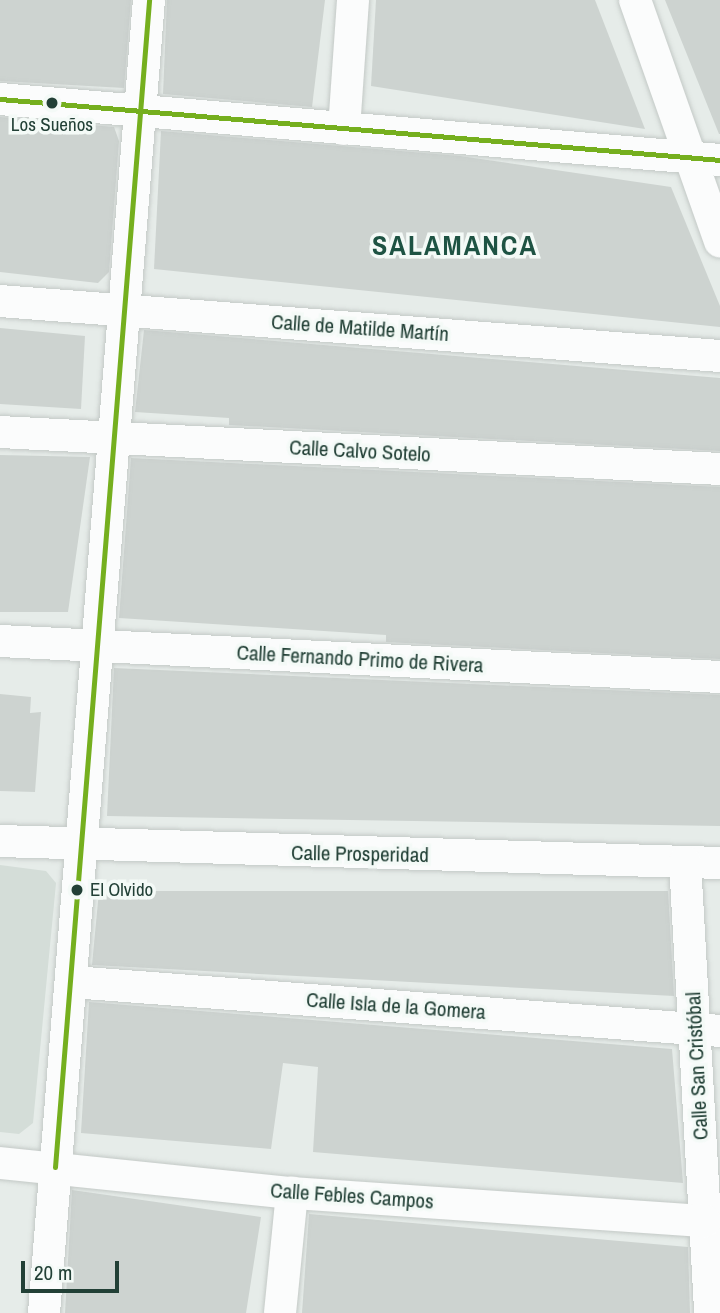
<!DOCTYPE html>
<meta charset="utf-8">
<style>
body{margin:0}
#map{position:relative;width:720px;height:1313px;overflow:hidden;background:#e6ece9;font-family:"Archivo Narrow",sans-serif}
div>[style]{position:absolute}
.built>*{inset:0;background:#d4ddd8}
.building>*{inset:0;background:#cdd3d0}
.roads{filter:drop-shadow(0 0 2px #c3c9c6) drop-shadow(0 0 2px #c3c9c6)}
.street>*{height:32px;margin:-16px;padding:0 16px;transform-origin:16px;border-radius:16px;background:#fbfcfc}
.bus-1>*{height:5px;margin:-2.5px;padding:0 2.5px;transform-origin:2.5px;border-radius:2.5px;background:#75af1e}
.dots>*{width:19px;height:19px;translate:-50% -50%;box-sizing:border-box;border:4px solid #f4faf7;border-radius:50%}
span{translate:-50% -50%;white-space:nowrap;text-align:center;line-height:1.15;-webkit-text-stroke:7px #f4faf7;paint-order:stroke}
.bus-label{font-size:19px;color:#224036}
.left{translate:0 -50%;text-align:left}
.street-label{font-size:21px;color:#224036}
.district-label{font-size:28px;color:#1e5343;font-weight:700;letter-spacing:2px}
.scale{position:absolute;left:21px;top:1261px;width:98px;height:32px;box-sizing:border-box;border:4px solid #224036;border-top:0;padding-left:9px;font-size:21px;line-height:24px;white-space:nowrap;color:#224036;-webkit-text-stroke:5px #f4faf7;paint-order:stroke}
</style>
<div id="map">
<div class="built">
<div style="clip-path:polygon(0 865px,46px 871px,56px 883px,33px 1123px,19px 1134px,0 1132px)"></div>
</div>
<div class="building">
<div style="clip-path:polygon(0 0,131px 0,124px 88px,0 81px)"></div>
<div style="clip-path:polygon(167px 0,325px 0,312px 107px,163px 94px)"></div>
<div style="clip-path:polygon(376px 0,595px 0,645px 129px,371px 86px)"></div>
<div style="clip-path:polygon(665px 0,720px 0,720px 134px,719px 134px)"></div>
<div style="clip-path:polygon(0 117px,114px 127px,119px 141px,109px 272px,98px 283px,0 272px)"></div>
<div style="clip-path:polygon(161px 131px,460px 156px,671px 187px,720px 306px,720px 327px,154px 269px)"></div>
<div style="clip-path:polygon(0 328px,85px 336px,81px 409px,0 404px)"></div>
<div style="clip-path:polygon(144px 330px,720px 378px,720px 451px,229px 425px,229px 418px,135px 412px)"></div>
<div style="clip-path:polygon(0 455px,90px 457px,68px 612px,0 612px)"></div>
<div style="clip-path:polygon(131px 458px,720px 487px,720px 659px,386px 642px,386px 635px,119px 618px)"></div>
<div style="clip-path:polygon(114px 668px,720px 695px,720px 826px,107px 816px)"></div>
<div style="clip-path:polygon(0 694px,31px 697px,30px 713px,41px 712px,35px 792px,0 791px)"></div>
<div style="clip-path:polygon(99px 891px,668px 891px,674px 996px,92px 965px)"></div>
<div style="clip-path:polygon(89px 1002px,672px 1049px,683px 1183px,313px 1152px,318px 1067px,283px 1063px,271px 1149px,81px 1133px)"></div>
<div style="clip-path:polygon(72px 1190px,261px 1217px,246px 1313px,65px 1313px)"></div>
<div style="clip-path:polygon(309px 1214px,688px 1247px,690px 1313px,302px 1313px)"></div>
</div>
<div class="roads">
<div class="street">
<div style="left:635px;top:0;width:256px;rotate:70.6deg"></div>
<div style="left:0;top:99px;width:723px;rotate:4.84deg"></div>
<div style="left:344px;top:129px;width:129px;rotate:-86deg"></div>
<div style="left:0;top:301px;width:722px;rotate:4.37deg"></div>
<div style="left:0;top:432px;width:721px;rotate:2.94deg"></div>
<div style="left:0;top:641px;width:721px;rotate:2.86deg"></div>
<div style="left:0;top:841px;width:720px;rotate:1.75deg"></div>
<div style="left:685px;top:862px;width:452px;rotate:86.8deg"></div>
<div style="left:72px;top:982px;width:650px;rotate:4.32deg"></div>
<div style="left:0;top:1163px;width:294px;rotate:5.9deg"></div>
<div style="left:292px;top:1193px;width:414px;rotate:3.9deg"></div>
<div style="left:44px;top:1313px;width:1317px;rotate:-85.43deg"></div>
<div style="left:280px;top:1313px;width:121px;rotate:-84.3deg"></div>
</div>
</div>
<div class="bus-1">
<div style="left:0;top:99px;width:723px;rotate:4.84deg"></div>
<div style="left:55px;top:1167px;width:1171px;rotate:-85.39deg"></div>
</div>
<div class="dots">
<div style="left:52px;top:103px;background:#224036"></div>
<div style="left:77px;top:890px;background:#224036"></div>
</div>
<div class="bus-label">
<span style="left:52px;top:125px">Los Sueños</span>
<span class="left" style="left:90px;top:890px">El Olvido</span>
</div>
<div class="street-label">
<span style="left:360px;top:328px;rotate:4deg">Calle de Matilde Martín</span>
<span style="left:360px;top:451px;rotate:3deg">Calle Calvo Sotelo</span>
<span style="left:360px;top:659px;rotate:3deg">Calle Fernando Primo de Rivera</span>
<span style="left:360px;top:854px;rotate:1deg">Calle Prosperidad</span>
<span style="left:396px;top:1006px;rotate:4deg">Calle Isla de la Gomera</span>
<span style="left:697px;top:1066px;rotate:-93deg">Calle San Cristóbal</span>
<span style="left:352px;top:1196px;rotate:4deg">Calle Febles Campos</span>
</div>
<div class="district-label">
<span style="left:455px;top:245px">SALAMANCA</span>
</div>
<div class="scale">20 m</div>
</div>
